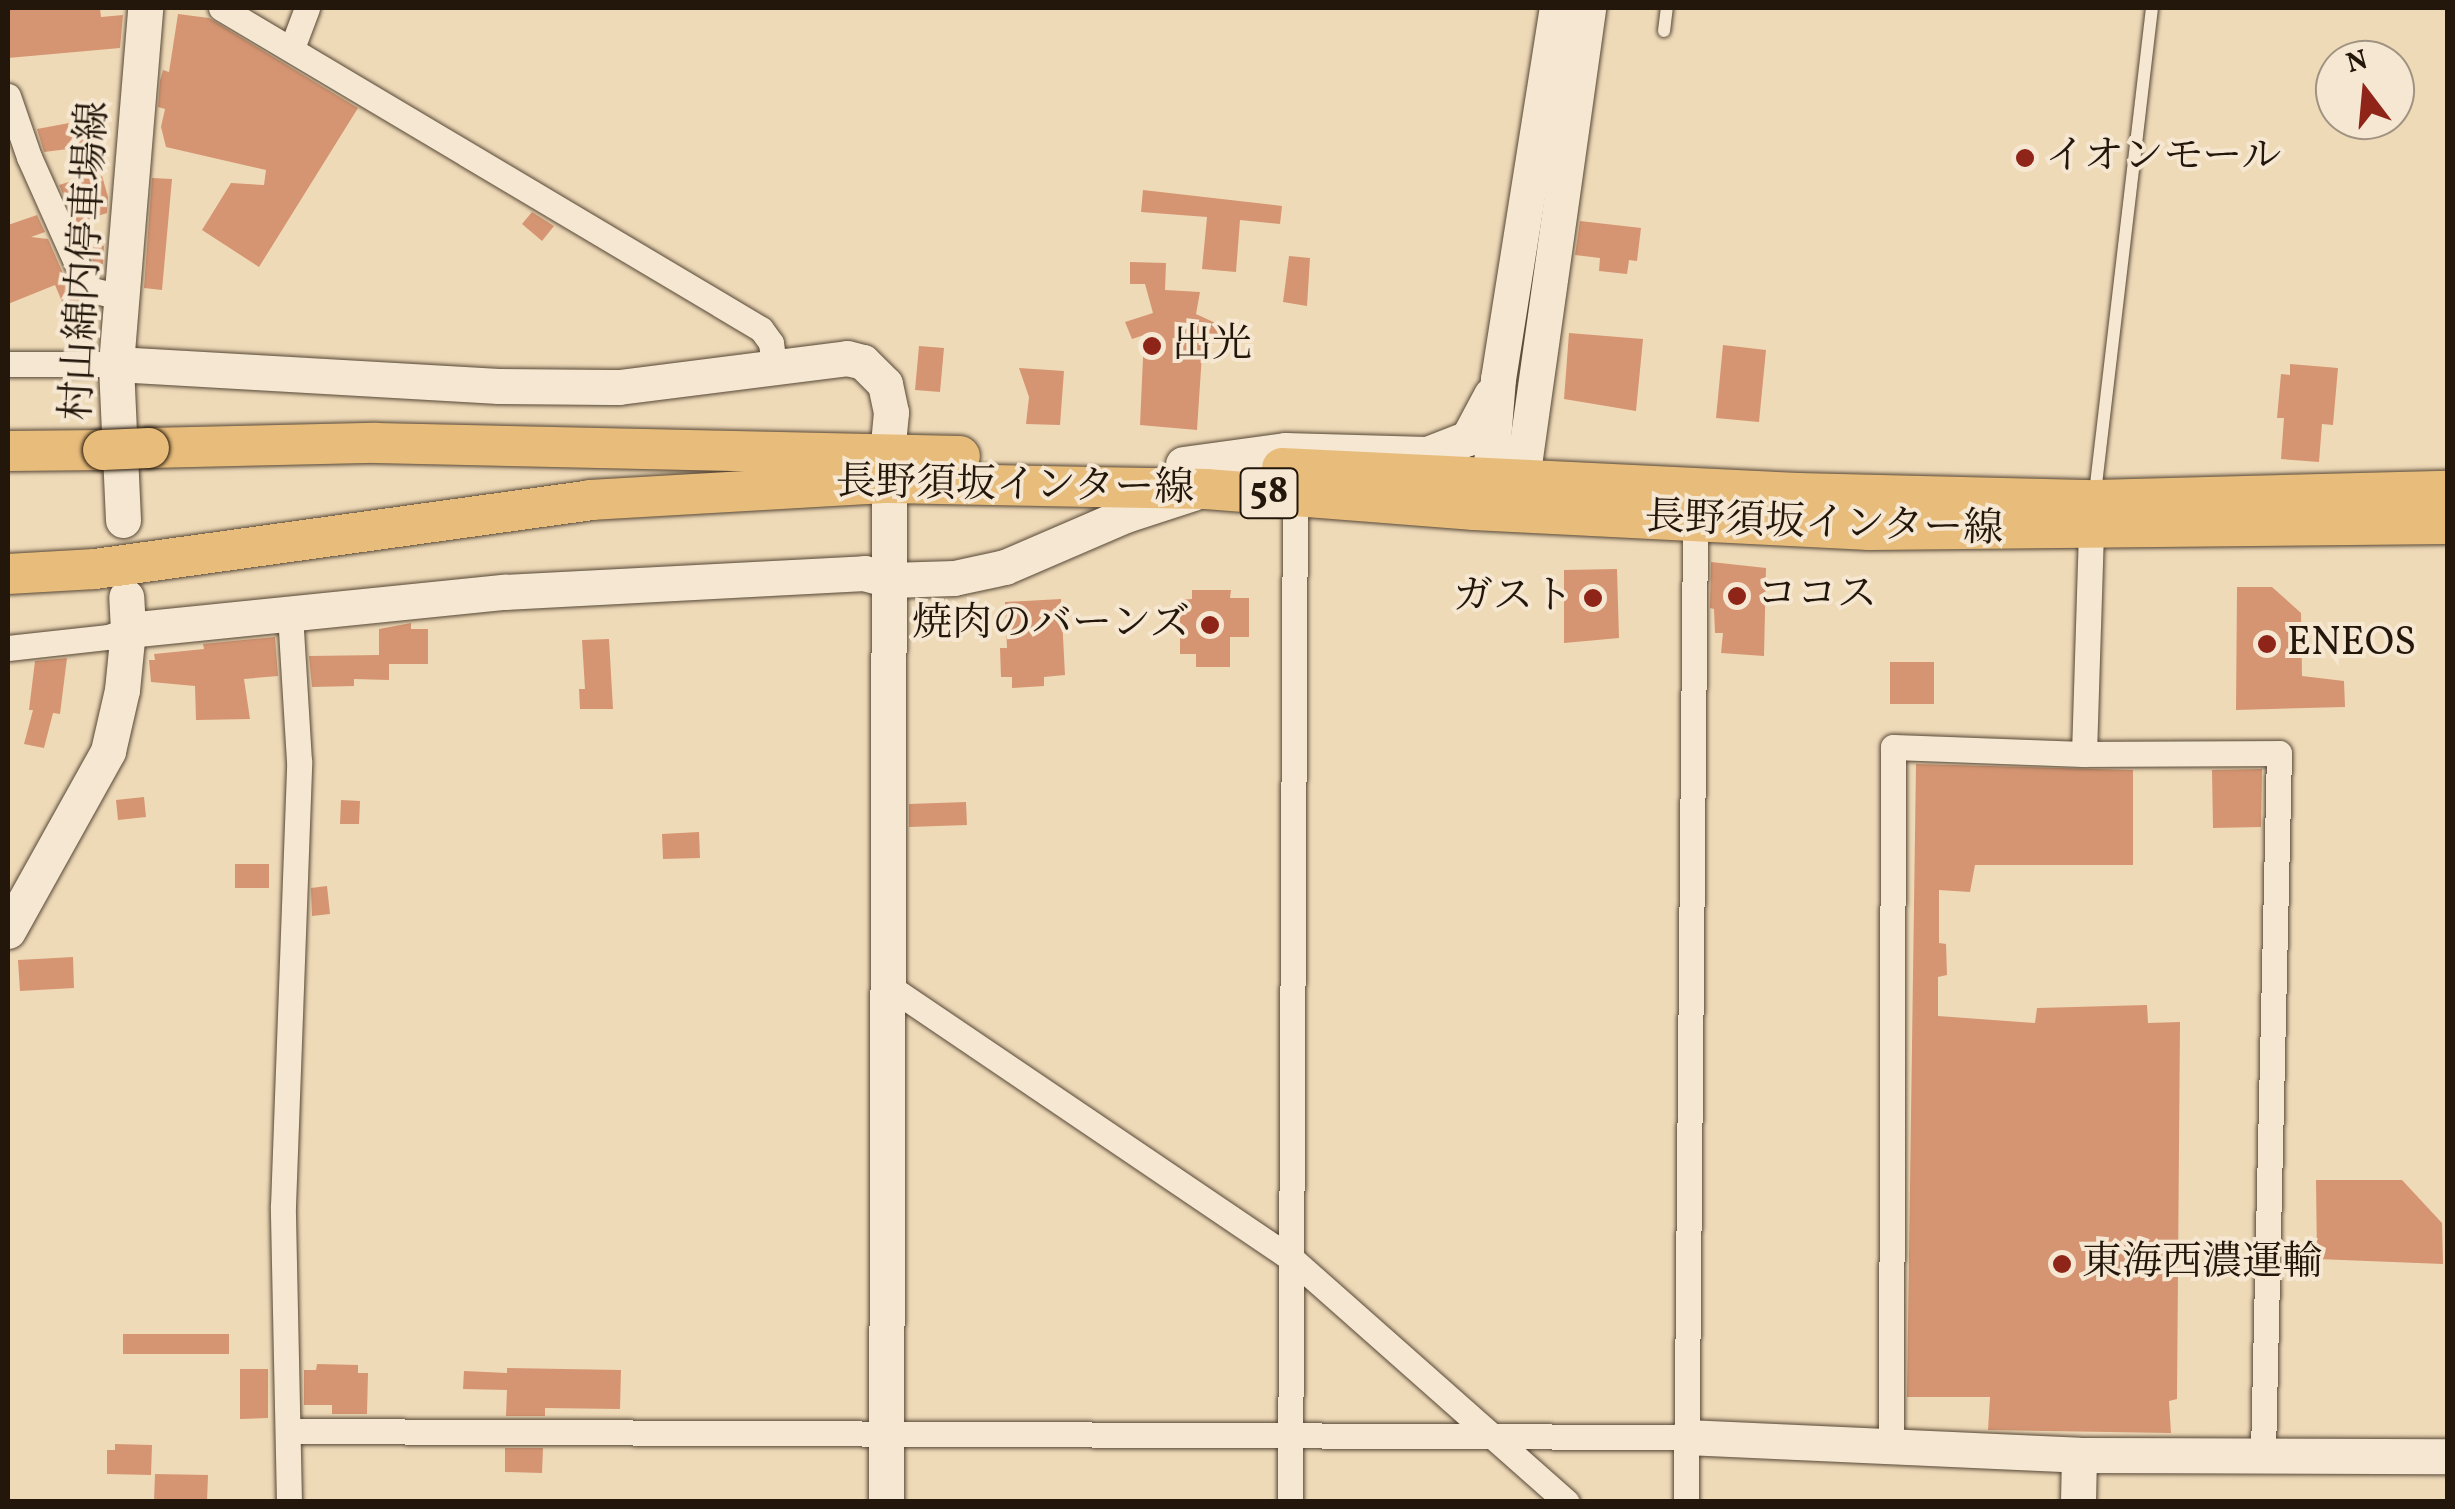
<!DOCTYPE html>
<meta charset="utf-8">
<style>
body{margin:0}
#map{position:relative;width:2455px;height:1509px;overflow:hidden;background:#efdab8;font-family:Vollkorn,"Noto Serif JP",serif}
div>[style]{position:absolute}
.building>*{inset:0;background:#d59572}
.roads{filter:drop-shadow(0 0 2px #564736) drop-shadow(0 0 2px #564736)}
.lane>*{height:12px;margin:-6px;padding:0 6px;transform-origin:6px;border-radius:6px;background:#f5e7d1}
.street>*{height:25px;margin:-12.5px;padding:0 12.5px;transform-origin:12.5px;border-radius:12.5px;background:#f5e7d1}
.secondary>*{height:35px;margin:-17.5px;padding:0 17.5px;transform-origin:17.5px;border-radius:17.5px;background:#f5e7d1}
.primary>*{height:40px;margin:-20px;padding:0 20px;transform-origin:20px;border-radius:20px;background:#e8bd7c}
.bridges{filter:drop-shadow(0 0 2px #23160b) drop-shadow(0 0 2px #23160b)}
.primary-bridge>*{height:40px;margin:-20px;padding:0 20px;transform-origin:20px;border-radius:20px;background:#e8bd7c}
.dots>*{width:28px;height:28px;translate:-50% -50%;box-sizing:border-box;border:5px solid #f5e7d1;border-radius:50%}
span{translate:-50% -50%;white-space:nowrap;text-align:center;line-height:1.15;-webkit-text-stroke:8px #f5e7d1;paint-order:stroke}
.shield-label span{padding:2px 8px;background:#f5e7d1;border:2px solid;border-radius:8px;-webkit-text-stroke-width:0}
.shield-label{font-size:38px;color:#23160b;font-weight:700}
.poi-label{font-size:40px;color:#23160b}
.left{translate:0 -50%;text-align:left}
.right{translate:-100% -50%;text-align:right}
.street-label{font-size:40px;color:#23160b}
.frame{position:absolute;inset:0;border:10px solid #23160b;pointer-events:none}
.north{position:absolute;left:2315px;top:40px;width:100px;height:100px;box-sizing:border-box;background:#f5e7d1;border:2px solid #a19382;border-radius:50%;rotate:344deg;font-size:28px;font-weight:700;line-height:40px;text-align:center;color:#23160b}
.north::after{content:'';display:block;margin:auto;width:35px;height:45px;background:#8f2418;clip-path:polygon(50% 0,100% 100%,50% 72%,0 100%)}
</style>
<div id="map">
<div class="building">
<div style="clip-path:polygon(8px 8px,100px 8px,101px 17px,123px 15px,120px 48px,8px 58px)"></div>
<div style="clip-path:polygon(178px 14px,209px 18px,358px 108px,259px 267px,202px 230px,231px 183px,264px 185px,266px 170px,166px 147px,161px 127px,165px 109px,158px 107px,160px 81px,163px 70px,169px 72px)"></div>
<div style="clip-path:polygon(96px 118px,100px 145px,44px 152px,37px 129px)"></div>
<div style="clip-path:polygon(101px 172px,108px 197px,107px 213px,76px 223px,59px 185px)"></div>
<div style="clip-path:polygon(152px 178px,172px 179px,162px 290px,144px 288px)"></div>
<div style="clip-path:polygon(1143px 190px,1282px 206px,1280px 224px,1240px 220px,1236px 272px,1202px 269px,1207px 217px,1141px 212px)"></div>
<div style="clip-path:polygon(532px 212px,554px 226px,542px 241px,522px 224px)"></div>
<div style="clip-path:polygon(37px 215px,45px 232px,31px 237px,48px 239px,73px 296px,83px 304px,66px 311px,55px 285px,8px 304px,8px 225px)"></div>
<div style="clip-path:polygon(1580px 221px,1641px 228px,1637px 261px,1629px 260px,1627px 274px,1599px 271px,1600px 258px,1575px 255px)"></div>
<div style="clip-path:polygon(86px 244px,104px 246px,103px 264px,94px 263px)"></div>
<div style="clip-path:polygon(1289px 256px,1310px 258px,1307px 306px,1283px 302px)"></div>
<div style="clip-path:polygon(1130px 262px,1166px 263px,1165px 290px,1200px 292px,1196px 314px,1222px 326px,1213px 344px,1203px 339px,1197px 430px,1140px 425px,1144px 335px,1132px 339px,1125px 322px,1153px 313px,1145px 284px,1130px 284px)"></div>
<div style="clip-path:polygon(1569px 333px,1643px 339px,1636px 411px,1564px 399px)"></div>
<div style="clip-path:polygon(1723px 345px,1766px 350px,1759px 422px,1716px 418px)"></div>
<div style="clip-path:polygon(919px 346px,944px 348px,940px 392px,915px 390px)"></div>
<div style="clip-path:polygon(2290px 364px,2338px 368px,2333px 425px,2322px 424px,2319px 462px,2281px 459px,2284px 418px,2277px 418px,2281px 374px,2290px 375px)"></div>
<div style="clip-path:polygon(1019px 368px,1064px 371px,1060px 425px,1026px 424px,1029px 397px)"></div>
<div style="clip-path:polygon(1711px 562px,1766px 568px,1764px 656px,1721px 653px,1723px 633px,1715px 633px,1714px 609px,1710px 608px)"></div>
<div style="clip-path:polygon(1617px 569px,1619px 638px,1564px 643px,1564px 570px)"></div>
<div style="clip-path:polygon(2237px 587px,2272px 587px,2301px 613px,2302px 676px,2344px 681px,2345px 707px,2236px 710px)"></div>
<div style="clip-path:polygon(1192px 590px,1231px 590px,1230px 598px,1249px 598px,1249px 637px,1230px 637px,1230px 667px,1196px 667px,1196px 654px,1180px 654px,1180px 600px,1192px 599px)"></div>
<div style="clip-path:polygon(1061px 599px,1065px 675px,1044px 677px,1044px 686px,1012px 688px,1012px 677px,1001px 677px,1000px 648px,1007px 648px,1005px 602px)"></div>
<div style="clip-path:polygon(411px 623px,411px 629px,428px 629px,428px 664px,389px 664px,389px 680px,354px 679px,354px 686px,312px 687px,309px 656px,379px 655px,379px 629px)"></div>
<div style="clip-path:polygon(275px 637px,278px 676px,244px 679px,250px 719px,196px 720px,195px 686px,151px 682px,149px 660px,155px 660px,154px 654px,204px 649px,203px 644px)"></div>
<div style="clip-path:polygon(609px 639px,613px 709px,580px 709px,579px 689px,585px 689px,582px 640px)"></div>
<div style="clip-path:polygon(67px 658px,60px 714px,53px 713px,44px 748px,24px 744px,33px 710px,29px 710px,35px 661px)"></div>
<div style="clip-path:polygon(1890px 662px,1934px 662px,1934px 704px,1890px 704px)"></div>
<div style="clip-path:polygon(1916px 764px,2133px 770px,2133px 865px,1975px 865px,1970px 892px,1939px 890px,1939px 943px,1946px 944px,1947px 975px,1938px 977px,1938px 1016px,2035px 1023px,2037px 1008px,2147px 1005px,2148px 1023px,2180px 1022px,2177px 1399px,2169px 1401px,2171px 1433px,1988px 1430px,1990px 1397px,1907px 1397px)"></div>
<div style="clip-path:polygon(2262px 769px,2261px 827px,2213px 828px,2212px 770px)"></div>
<div style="clip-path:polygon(144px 797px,146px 817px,118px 820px,116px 800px)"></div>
<div style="clip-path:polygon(341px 800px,360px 801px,359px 824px,340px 824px)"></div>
<div style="clip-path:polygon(966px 802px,967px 825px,909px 827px,909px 804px)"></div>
<div style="clip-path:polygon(699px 832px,700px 858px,663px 859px,662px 834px)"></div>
<div style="clip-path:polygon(235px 864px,269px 864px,269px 888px,235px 888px)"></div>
<div style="clip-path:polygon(327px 886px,330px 914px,312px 916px,311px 888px)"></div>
<div style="clip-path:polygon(73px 957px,74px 988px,20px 991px,18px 960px)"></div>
<div style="clip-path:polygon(2316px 1180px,2402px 1180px,2442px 1223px,2443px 1264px,2317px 1259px)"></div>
<div style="clip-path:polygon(123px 1334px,229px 1334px,229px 1354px,123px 1354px)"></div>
<div style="clip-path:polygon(317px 1364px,358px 1365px,358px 1373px,368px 1373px,367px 1414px,332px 1414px,332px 1405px,304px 1405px,304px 1370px,316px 1370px)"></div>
<div style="clip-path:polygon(507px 1368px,621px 1370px,620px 1409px,545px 1408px,545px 1416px,506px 1416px,507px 1390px,463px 1389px,464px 1371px,507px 1373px)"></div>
<div style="clip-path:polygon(240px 1369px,268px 1369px,268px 1418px,240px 1419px)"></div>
<div style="clip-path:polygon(115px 1444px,152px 1445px,151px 1475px,107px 1474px,107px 1450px,115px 1450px)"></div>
<div style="clip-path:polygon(505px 1448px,543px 1448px,542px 1473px,505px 1472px)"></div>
<div style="clip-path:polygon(155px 1474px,208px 1475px,207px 1502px,154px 1502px)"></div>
</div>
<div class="roads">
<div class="lane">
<div style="left:1664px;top:31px;width:23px;rotate:-83deg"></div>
<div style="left:2095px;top:493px;width:488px;rotate:-83.3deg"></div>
</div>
<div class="street">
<div style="left:221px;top:8px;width:628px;rotate:30.73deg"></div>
<div style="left:761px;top:329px;width:17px;rotate:54deg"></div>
<div style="left:771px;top:343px;width:21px;rotate:82deg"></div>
<div style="left:292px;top:48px;width:43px;rotate:-69.4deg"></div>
<div style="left:8px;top:96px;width:65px;rotate:71deg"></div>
<div style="left:29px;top:157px;width:145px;rotate:65.9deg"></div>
<div style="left:88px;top:289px;width:37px;rotate:14deg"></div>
<div style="left:8px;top:364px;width:108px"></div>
<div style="left:2091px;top:531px;width:223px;rotate:91.8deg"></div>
<div style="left:2084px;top:754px;width:195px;rotate:-0.3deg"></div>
<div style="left:2279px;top:753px;width:701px;rotate:91.31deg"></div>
<div style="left:8px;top:648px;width:101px;rotate:-6.3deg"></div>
<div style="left:108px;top:637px;width:21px;rotate:-19deg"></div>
<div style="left:890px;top:987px;width:485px;rotate:34.1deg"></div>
<div style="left:1292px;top:1259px;width:367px;rotate:41.5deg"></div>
<div style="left:288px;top:1431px;width:1398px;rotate:0.25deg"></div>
<div style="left:1891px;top:1448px;width:701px;rotate:-89.84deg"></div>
<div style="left:1893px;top:747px;width:191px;rotate:2.1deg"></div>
<div style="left:289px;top:1502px;width:296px;rotate:-91.2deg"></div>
<div style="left:283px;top:1206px;width:445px;rotate:-87.9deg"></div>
<div style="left:299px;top:761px;width:147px;rotate:-93.5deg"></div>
<div style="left:1290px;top:1502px;width:1008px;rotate:-89.72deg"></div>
<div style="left:1686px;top:1502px;width:979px;rotate:-89.47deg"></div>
</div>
<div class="secondary">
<div style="left:116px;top:364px;width:383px;rotate:3.3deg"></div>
<div style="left:498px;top:386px;width:121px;rotate:0.5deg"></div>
<div style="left:619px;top:387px;width:230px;rotate:-7.2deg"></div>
<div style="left:847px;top:358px;width:16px;rotate:14deg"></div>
<div style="left:863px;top:362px;width:31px;rotate:45deg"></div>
<div style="left:885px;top:384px;width:29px;rotate:78deg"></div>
<div style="left:891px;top:412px;width:42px;rotate:95.4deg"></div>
<div style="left:1183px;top:464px;width:103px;rotate:-7.8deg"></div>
<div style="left:1285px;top:450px;width:142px;rotate:1.6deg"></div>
<div style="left:1427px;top:454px;width:44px;rotate:-21.3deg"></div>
<div style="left:1468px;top:438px;width:49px;rotate:-61.9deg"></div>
<div style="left:1506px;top:502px;width:28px;rotate:-55deg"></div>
<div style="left:1522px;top:479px;width:476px;rotate:-82deg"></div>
<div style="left:1498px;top:505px;width:30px;rotate:-105deg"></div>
<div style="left:1490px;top:476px;width:97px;rotate:-85.3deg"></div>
<div style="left:1498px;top:379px;width:376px;rotate:-81deg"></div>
<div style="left:123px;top:520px;width:156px;rotate:-92.6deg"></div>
<div style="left:116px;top:364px;width:357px;rotate:-85.3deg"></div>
<div style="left:128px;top:630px;width:378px;rotate:-5.8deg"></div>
<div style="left:504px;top:592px;width:361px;rotate:-3deg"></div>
<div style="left:864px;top:573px;width:27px;rotate:15deg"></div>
<div style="left:890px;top:580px;width:64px;rotate:-1.8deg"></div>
<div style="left:954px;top:578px;width:52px;rotate:-12.2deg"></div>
<div style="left:1005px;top:567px;width:132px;rotate:-23.3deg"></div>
<div style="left:1126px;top:515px;width:71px;rotate:-18.2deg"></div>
<div style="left:8px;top:931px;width:206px;rotate:-60.9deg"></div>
<div style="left:108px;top:751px;width:63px;rotate:-77.1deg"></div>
<div style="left:122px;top:690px;width:60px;rotate:-84.3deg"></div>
<div style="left:128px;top:630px;width:33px;rotate:-93deg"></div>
<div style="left:1686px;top:1437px;width:393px;rotate:2.6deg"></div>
<div style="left:2079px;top:1455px;width:369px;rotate:0.2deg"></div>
<div style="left:886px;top:1502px;width:1019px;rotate:-89.83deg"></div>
<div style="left:2078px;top:1502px;width:47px;rotate:-88.8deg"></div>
</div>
<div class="primary">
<div style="left:149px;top:448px;width:227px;rotate:-1.3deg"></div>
<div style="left:376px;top:443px;width:584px;rotate:1.28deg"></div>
<div style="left:8px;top:451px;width:95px;rotate:-0.6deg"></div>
<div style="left:1282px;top:468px;width:517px;rotate:2.77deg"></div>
<div style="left:1798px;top:493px;width:297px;rotate:1.4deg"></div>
<div style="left:2095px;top:500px;width:353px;rotate:-1.5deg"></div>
<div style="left:8px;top:574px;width:87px;rotate:-3.3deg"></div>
<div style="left:95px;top:569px;width:500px;rotate:-7.9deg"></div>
<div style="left:590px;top:500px;width:299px;rotate:-3.3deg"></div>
<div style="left:889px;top:483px;width:317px;rotate:1.1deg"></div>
<div style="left:1206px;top:489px;width:269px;rotate:4.5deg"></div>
<div style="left:1474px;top:510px;width:396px;rotate:2.9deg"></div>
<div style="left:1869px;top:530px;width:579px;rotate:-0.59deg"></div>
</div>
</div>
<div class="bridges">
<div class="primary-bridge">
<div style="left:103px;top:450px;width:46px;rotate:-2.5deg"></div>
</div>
</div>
<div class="dots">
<div style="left:2025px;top:158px;background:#8f2418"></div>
<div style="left:1152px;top:346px;background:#8f2418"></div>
<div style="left:1737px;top:596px;background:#8f2418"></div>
<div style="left:1593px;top:598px;background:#8f2418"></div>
<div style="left:1210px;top:625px;background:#8f2418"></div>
<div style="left:2267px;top:644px;background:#8f2418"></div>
<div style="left:2062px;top:1264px;background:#8f2418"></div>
</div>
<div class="shield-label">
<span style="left:1269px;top:493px">58</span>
</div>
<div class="poi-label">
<span class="left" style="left:2045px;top:158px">イオンモール</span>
<span class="left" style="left:1172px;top:346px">出光</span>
<span class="left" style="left:1757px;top:596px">ココス</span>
<span class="right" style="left:1573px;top:598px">ガスト</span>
<span class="right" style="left:1190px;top:625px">焼肉のバーンズ</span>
<span class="left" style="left:2287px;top:644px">ENEOS</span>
<span class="left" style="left:2082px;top:1264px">東海西濃運輸</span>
</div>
<div class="street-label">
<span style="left:87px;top:261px;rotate:-87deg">村山綿内停車場線</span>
<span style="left:1015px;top:487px;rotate:1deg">長野須坂インター線</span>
<span style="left:1824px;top:525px;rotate:2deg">長野須坂インター線</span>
</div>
<div class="frame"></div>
<div class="north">N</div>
</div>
